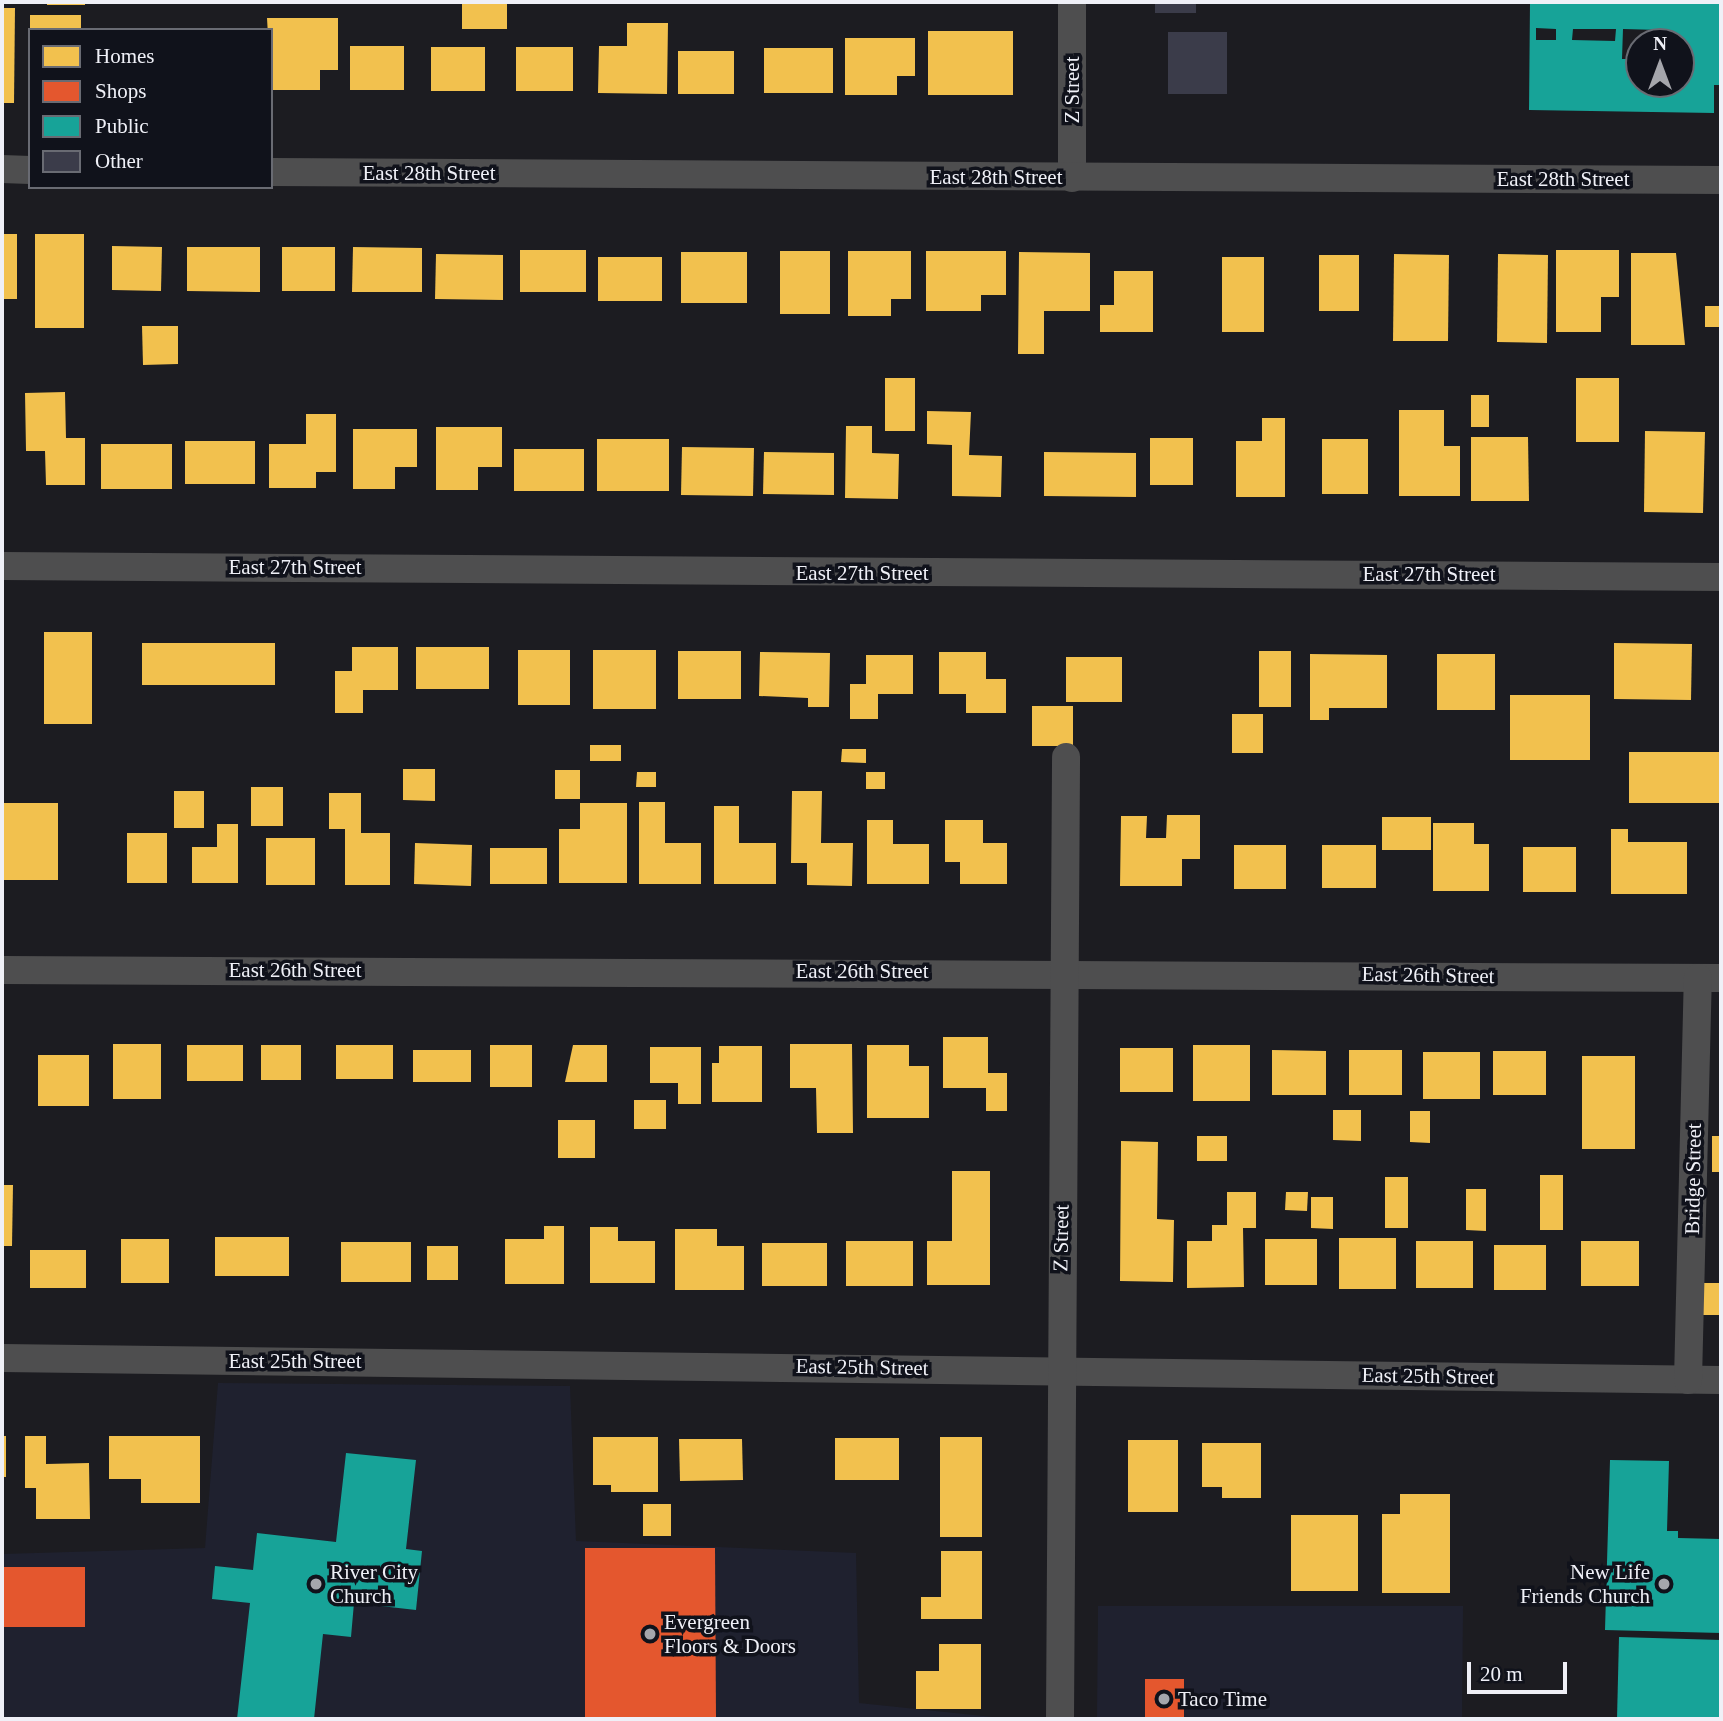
<!DOCTYPE html>
<style>
body{margin:0}
#map{position:relative;width:1723px;height:1721px;overflow:hidden;background:#1c1c21;font-family:"Times New Roman",serif}
div>[style]{position:absolute}
.built>*{inset:0;background:#1f212f}
.homes>*{inset:0;background:#f2c14e}
.shops>*{inset:0;background:#e4572e}
.public>*{inset:0;background:#17a398}
.building>*{inset:0;background:#3b3c4a}
.street>*{height:28px;margin:-14px;padding:0 14px;transform-origin:14px;border-radius:14px;background:#4e4e4f}
.dots>*{width:19px;height:19px;translate:-50% -50%;box-sizing:border-box;border:4px solid #10121b;border-radius:50%}
span{translate:-50% -50%;white-space:nowrap;text-align:center;line-height:1.15;-webkit-text-stroke:7px #10121b;paint-order:stroke}
.street-label{font-size:21px;color:#eff0f7}
.poi-label{font-size:21px;color:#eff0f7}
.left{translate:0 -50%;text-align:left}
.right{translate:-100% -50%;text-align:right}
.frame{position:absolute;inset:0;border:4px solid #eff0f7;pointer-events:none}
.legend{position:absolute;left:28px;top:28px;width:245px;height:161px;box-sizing:border-box;background:#10121b;border:2px solid #696b73;margin:0;padding:9px 12px;list-style:none;font-size:21px;color:#eff0f7}
.legend li{display:flex;align-items:center;gap:14px;height:35px}
.legend b{width:35px;border:2px solid #696b73}
.north{position:absolute;left:1625px;top:28px;width:70px;height:70px;box-sizing:border-box;background:#10121b;border:2px solid #696b73;border-radius:50%;rotate:0deg;font-size:19px;font-weight:700;line-height:28px;text-align:center;color:#eff0f7}
.north::after{content:'';display:block;margin:auto;width:24px;height:32px;background:#a5a6ac;clip-path:polygon(50% 0,100% 100%,50% 72%,0 100%)}
.scale{position:absolute;left:1467px;top:1662px;width:100px;height:32px;box-sizing:border-box;border:4px solid #eff0f7;border-top:0;padding-left:9px;font-size:21px;line-height:24px;white-space:nowrap;color:#eff0f7;-webkit-text-stroke:5px #10121b;paint-order:stroke}
</style>
<div id="map">
<div class="built">
<div style="clip-path:polygon(218px 1383px,570px 1386px,576px 1541px,856px 1553px,859px 1703px,1012px 1719px,2px 1719px,2px 1554px,205px 1548px)"></div>
<div style="clip-path:polygon(1098px 1606px,1463px 1606px,1462px 1719px,1097px 1719px)"></div>
</div>
<div class="homes">
<div style="clip-path:polygon(47px 2px,85px 2px,85px 5px,47px 5px)"></div>
<div style="clip-path:polygon(462px 2px,507px 2px,507px 29px,462px 29px)"></div>
<div style="clip-path:polygon(2px 8px,15px 8px,14px 103px,2px 103px)"></div>
<div style="clip-path:polygon(30px 15px,81px 15px,81px 30px,30px 30px)"></div>
<div style="clip-path:polygon(267px 18px,338px 18px,338px 70px,320px 70px,320px 90px,271px 90px)"></div>
<div style="clip-path:polygon(627px 23px,668px 23px,667px 94px,598px 93px,599px 46px,627px 46px)"></div>
<div style="clip-path:polygon(928px 31px,1013px 31px,1013px 95px,928px 95px)"></div>
<div style="clip-path:polygon(845px 38px,915px 38px,915px 76px,897px 76px,897px 95px,845px 95px)"></div>
<div style="clip-path:polygon(350px 46px,404px 46px,404px 90px,350px 90px)"></div>
<div style="clip-path:polygon(431px 47px,485px 47px,485px 91px,431px 91px)"></div>
<div style="clip-path:polygon(516px 47px,573px 47px,573px 91px,516px 91px)"></div>
<div style="clip-path:polygon(764px 48px,833px 48px,833px 93px,764px 93px)"></div>
<div style="clip-path:polygon(678px 51px,734px 51px,734px 94px,678px 94px)"></div>
<div style="clip-path:polygon(2px 234px,17px 234px,17px 299px,2px 299px)"></div>
<div style="clip-path:polygon(35px 234px,84px 234px,84px 328px,35px 328px)"></div>
<div style="clip-path:polygon(112px 246px,162px 247px,161px 291px,112px 290px)"></div>
<div style="clip-path:polygon(187px 247px,260px 247px,260px 292px,187px 291px)"></div>
<div style="clip-path:polygon(282px 247px,335px 247px,335px 291px,282px 291px)"></div>
<div style="clip-path:polygon(353px 247px,422px 248px,422px 292px,352px 292px)"></div>
<div style="clip-path:polygon(520px 250px,586px 250px,586px 292px,520px 292px)"></div>
<div style="clip-path:polygon(1556px 250px,1619px 250px,1619px 297px,1601px 297px,1601px 332px,1556px 332px)"></div>
<div style="clip-path:polygon(780px 251px,830px 251px,830px 314px,780px 314px)"></div>
<div style="clip-path:polygon(848px 251px,911px 251px,911px 299px,891px 299px,891px 316px,848px 316px)"></div>
<div style="clip-path:polygon(926px 251px,1006px 251px,1006px 295px,981px 295px,981px 311px,926px 311px)"></div>
<div style="clip-path:polygon(681px 252px,747px 252px,747px 303px,681px 303px)"></div>
<div style="clip-path:polygon(1019px 252px,1090px 253px,1090px 311px,1044px 311px,1044px 354px,1018px 354px)"></div>
<div style="clip-path:polygon(1631px 253px,1676px 253px,1685px 345px,1631px 345px)"></div>
<div style="clip-path:polygon(436px 254px,503px 255px,503px 300px,435px 299px)"></div>
<div style="clip-path:polygon(1394px 254px,1449px 255px,1448px 341px,1393px 341px)"></div>
<div style="clip-path:polygon(1498px 254px,1548px 255px,1547px 343px,1497px 342px)"></div>
<div style="clip-path:polygon(1319px 255px,1359px 255px,1359px 311px,1319px 311px)"></div>
<div style="clip-path:polygon(598px 257px,662px 257px,662px 301px,598px 301px)"></div>
<div style="clip-path:polygon(1222px 257px,1264px 257px,1264px 332px,1222px 332px)"></div>
<div style="clip-path:polygon(1114px 271px,1153px 271px,1153px 332px,1100px 332px,1100px 305px,1114px 305px)"></div>
<div style="clip-path:polygon(1705px 306px,1721px 306px,1721px 327px,1705px 327px)"></div>
<div style="clip-path:polygon(142px 326px,178px 326px,178px 364px,143px 365px)"></div>
<div style="clip-path:polygon(885px 378px,915px 378px,915px 431px,885px 431px)"></div>
<div style="clip-path:polygon(1576px 378px,1619px 378px,1619px 442px,1576px 442px)"></div>
<div style="clip-path:polygon(65px 392px,66px 438px,85px 438px,85px 485px,46px 485px,45px 451px,26px 451px,25px 393px)"></div>
<div style="clip-path:polygon(1471px 395px,1489px 395px,1489px 427px,1471px 427px)"></div>
<div style="clip-path:polygon(1399px 410px,1444px 410px,1444px 446px,1460px 446px,1460px 496px,1399px 496px)"></div>
<div style="clip-path:polygon(927px 411px,971px 412px,969px 455px,1002px 456px,1001px 497px,952px 496px,952px 445px,927px 444px)"></div>
<div style="clip-path:polygon(306px 414px,336px 414px,336px 472px,316px 472px,316px 488px,269px 488px,269px 444px,306px 444px)"></div>
<div style="clip-path:polygon(1262px 418px,1285px 418px,1285px 497px,1236px 497px,1236px 441px,1262px 441px)"></div>
<div style="clip-path:polygon(846px 426px,872px 426px,872px 453px,899px 454px,898px 499px,845px 498px)"></div>
<div style="clip-path:polygon(436px 427px,502px 427px,502px 467px,478px 467px,478px 490px,436px 490px)"></div>
<div style="clip-path:polygon(353px 429px,417px 429px,417px 467px,395px 467px,395px 489px,353px 489px)"></div>
<div style="clip-path:polygon(1645px 431px,1705px 432px,1703px 513px,1644px 512px)"></div>
<div style="clip-path:polygon(1471px 437px,1528px 437px,1529px 501px,1471px 501px)"></div>
<div style="clip-path:polygon(1150px 438px,1193px 438px,1193px 485px,1150px 485px)"></div>
<div style="clip-path:polygon(597px 439px,669px 439px,669px 491px,597px 491px)"></div>
<div style="clip-path:polygon(1322px 439px,1368px 439px,1368px 494px,1322px 494px)"></div>
<div style="clip-path:polygon(185px 441px,255px 441px,255px 484px,185px 484px)"></div>
<div style="clip-path:polygon(101px 444px,172px 444px,172px 489px,101px 489px)"></div>
<div style="clip-path:polygon(682px 447px,754px 448px,753px 496px,681px 495px)"></div>
<div style="clip-path:polygon(514px 449px,584px 449px,584px 491px,514px 491px)"></div>
<div style="clip-path:polygon(764px 452px,834px 453px,834px 495px,763px 494px)"></div>
<div style="clip-path:polygon(1044px 452px,1136px 453px,1136px 497px,1044px 496px)"></div>
<div style="clip-path:polygon(44px 632px,92px 632px,92px 724px,44px 724px)"></div>
<div style="clip-path:polygon(142px 643px,275px 643px,275px 685px,142px 685px)"></div>
<div style="clip-path:polygon(1614px 643px,1692px 644px,1691px 700px,1614px 699px)"></div>
<div style="clip-path:polygon(352px 647px,398px 647px,398px 690px,363px 690px,363px 713px,335px 713px,335px 671px,352px 671px)"></div>
<div style="clip-path:polygon(416px 647px,489px 647px,489px 689px,416px 689px)"></div>
<div style="clip-path:polygon(518px 650px,570px 650px,570px 705px,518px 705px)"></div>
<div style="clip-path:polygon(593px 650px,656px 650px,656px 709px,593px 709px)"></div>
<div style="clip-path:polygon(678px 651px,741px 651px,741px 699px,678px 699px)"></div>
<div style="clip-path:polygon(1259px 651px,1291px 651px,1291px 707px,1259px 707px)"></div>
<div style="clip-path:polygon(760px 652px,830px 653px,829px 707px,808px 707px,808px 698px,759px 696px)"></div>
<div style="clip-path:polygon(939px 652px,986px 652px,986px 679px,1006px 679px,1006px 713px,966px 713px,966px 694px,939px 694px)"></div>
<div style="clip-path:polygon(1310px 654px,1387px 655px,1387px 708px,1329px 708px,1329px 720px,1310px 720px)"></div>
<div style="clip-path:polygon(1437px 654px,1495px 654px,1495px 710px,1437px 710px)"></div>
<div style="clip-path:polygon(866px 655px,913px 655px,913px 694px,878px 694px,878px 719px,850px 719px,850px 684px,866px 684px)"></div>
<div style="clip-path:polygon(1066px 657px,1122px 657px,1122px 702px,1066px 702px)"></div>
<div style="clip-path:polygon(1510px 695px,1590px 695px,1590px 760px,1510px 760px)"></div>
<div style="clip-path:polygon(1032px 706px,1073px 706px,1073px 746px,1032px 746px)"></div>
<div style="clip-path:polygon(1232px 714px,1263px 714px,1263px 753px,1232px 753px)"></div>
<div style="clip-path:polygon(590px 745px,621px 745px,621px 761px,590px 761px)"></div>
<div style="clip-path:polygon(842px 749px,866px 749px,866px 763px,841px 762px)"></div>
<div style="clip-path:polygon(1629px 752px,1721px 752px,1721px 803px,1629px 803px)"></div>
<div style="clip-path:polygon(403px 769px,435px 769px,435px 801px,403px 800px)"></div>
<div style="clip-path:polygon(555px 770px,580px 770px,580px 799px,555px 799px)"></div>
<div style="clip-path:polygon(637px 772px,656px 772px,656px 787px,636px 787px)"></div>
<div style="clip-path:polygon(866px 772px,885px 772px,885px 789px,866px 789px)"></div>
<div style="clip-path:polygon(251px 787px,283px 787px,283px 826px,251px 826px)"></div>
<div style="clip-path:polygon(174px 791px,204px 791px,204px 828px,174px 828px)"></div>
<div style="clip-path:polygon(792px 791px,822px 791px,821px 843px,853px 843px,852px 886px,807px 885px,807px 863px,791px 863px)"></div>
<div style="clip-path:polygon(329px 793px,361px 793px,361px 833px,390px 833px,390px 885px,345px 885px,345px 829px,329px 829px)"></div>
<div style="clip-path:polygon(639px 802px,665px 802px,665px 843px,701px 843px,701px 884px,639px 884px)"></div>
<div style="clip-path:polygon(2px 803px,58px 803px,58px 880px,2px 880px)"></div>
<div style="clip-path:polygon(580px 803px,627px 803px,627px 883px,559px 883px,559px 829px,580px 829px)"></div>
<div style="clip-path:polygon(714px 806px,739px 806px,739px 843px,776px 843px,776px 884px,714px 884px)"></div>
<div style="clip-path:polygon(1167px 815px,1200px 815px,1200px 859px,1182px 859px,1182px 886px,1120px 886px,1121px 816px,1147px 816px,1146px 838px,1166px 838px)"></div>
<div style="clip-path:polygon(1382px 817px,1431px 817px,1431px 850px,1382px 850px)"></div>
<div style="clip-path:polygon(867px 820px,893px 820px,893px 844px,929px 844px,929px 884px,867px 884px)"></div>
<div style="clip-path:polygon(945px 820px,983px 820px,983px 843px,1007px 843px,1007px 884px,960px 884px,960px 862px,945px 862px)"></div>
<div style="clip-path:polygon(1433px 823px,1474px 823px,1474px 844px,1489px 844px,1489px 891px,1433px 891px)"></div>
<div style="clip-path:polygon(217px 824px,238px 824px,238px 883px,192px 883px,192px 847px,217px 847px)"></div>
<div style="clip-path:polygon(1611px 829px,1628px 829px,1628px 842px,1687px 842px,1687px 894px,1611px 894px)"></div>
<div style="clip-path:polygon(127px 833px,167px 833px,167px 883px,127px 883px)"></div>
<div style="clip-path:polygon(266px 838px,315px 838px,315px 885px,266px 885px)"></div>
<div style="clip-path:polygon(415px 843px,472px 845px,471px 886px,414px 884px)"></div>
<div style="clip-path:polygon(1234px 845px,1286px 845px,1286px 889px,1234px 889px)"></div>
<div style="clip-path:polygon(1322px 845px,1376px 845px,1376px 888px,1322px 888px)"></div>
<div style="clip-path:polygon(1523px 847px,1576px 847px,1576px 892px,1523px 892px)"></div>
<div style="clip-path:polygon(490px 848px,547px 848px,547px 884px,490px 884px)"></div>
<div style="clip-path:polygon(943px 1037px,988px 1037px,988px 1073px,1007px 1073px,1007px 1111px,986px 1111px,986px 1088px,943px 1088px)"></div>
<div style="clip-path:polygon(113px 1044px,161px 1044px,161px 1099px,113px 1099px)"></div>
<div style="clip-path:polygon(790px 1044px,852px 1044px,853px 1133px,817px 1133px,816px 1088px,790px 1088px)"></div>
<div style="clip-path:polygon(187px 1045px,243px 1045px,243px 1081px,187px 1081px)"></div>
<div style="clip-path:polygon(261px 1045px,301px 1045px,301px 1080px,261px 1080px)"></div>
<div style="clip-path:polygon(336px 1045px,393px 1045px,393px 1079px,336px 1079px)"></div>
<div style="clip-path:polygon(490px 1045px,532px 1045px,532px 1087px,490px 1087px)"></div>
<div style="clip-path:polygon(573px 1045px,607px 1045px,607px 1082px,565px 1082px)"></div>
<div style="clip-path:polygon(867px 1045px,909px 1045px,909px 1066px,929px 1066px,929px 1118px,867px 1118px)"></div>
<div style="clip-path:polygon(1193px 1045px,1250px 1045px,1250px 1101px,1193px 1101px)"></div>
<div style="clip-path:polygon(719px 1046px,762px 1046px,762px 1102px,712px 1102px,712px 1063px,719px 1063px)"></div>
<div style="clip-path:polygon(650px 1047px,701px 1047px,701px 1104px,678px 1104px,678px 1083px,650px 1083px)"></div>
<div style="clip-path:polygon(1120px 1048px,1173px 1048px,1173px 1092px,1120px 1092px)"></div>
<div style="clip-path:polygon(413px 1050px,471px 1050px,471px 1082px,413px 1082px)"></div>
<div style="clip-path:polygon(1272px 1050px,1326px 1051px,1326px 1095px,1272px 1095px)"></div>
<div style="clip-path:polygon(1349px 1050px,1402px 1050px,1402px 1095px,1349px 1095px)"></div>
<div style="clip-path:polygon(1493px 1051px,1546px 1051px,1546px 1095px,1493px 1095px)"></div>
<div style="clip-path:polygon(1423px 1052px,1480px 1052px,1480px 1099px,1423px 1099px)"></div>
<div style="clip-path:polygon(38px 1055px,89px 1055px,89px 1106px,38px 1106px)"></div>
<div style="clip-path:polygon(1582px 1056px,1635px 1056px,1635px 1149px,1582px 1149px)"></div>
<div style="clip-path:polygon(634px 1100px,666px 1100px,666px 1129px,634px 1129px)"></div>
<div style="clip-path:polygon(1333px 1110px,1361px 1110px,1361px 1141px,1333px 1140px)"></div>
<div style="clip-path:polygon(1410px 1111px,1430px 1111px,1430px 1143px,1410px 1142px)"></div>
<div style="clip-path:polygon(558px 1120px,595px 1120px,595px 1158px,558px 1158px)"></div>
<div style="clip-path:polygon(1197px 1136px,1227px 1136px,1227px 1161px,1197px 1161px)"></div>
<div style="clip-path:polygon(1712px 1136px,1721px 1136px,1721px 1172px,1712px 1172px)"></div>
<div style="clip-path:polygon(1121px 1141px,1158px 1142px,1157px 1219px,1174px 1220px,1173px 1282px,1120px 1281px)"></div>
<div style="clip-path:polygon(952px 1171px,990px 1171px,990px 1285px,927px 1285px,927px 1241px,952px 1241px)"></div>
<div style="clip-path:polygon(1540px 1175px,1563px 1175px,1563px 1230px,1540px 1230px)"></div>
<div style="clip-path:polygon(1385px 1177px,1408px 1177px,1408px 1228px,1385px 1228px)"></div>
<div style="clip-path:polygon(2px 1185px,13px 1185px,12px 1246px,2px 1246px)"></div>
<div style="clip-path:polygon(1466px 1189px,1486px 1189px,1486px 1231px,1466px 1230px)"></div>
<div style="clip-path:polygon(1227px 1192px,1256px 1192px,1256px 1228px,1243px 1228px,1244px 1287px,1187px 1288px,1187px 1241px,1212px 1241px,1212px 1225px,1227px 1225px)"></div>
<div style="clip-path:polygon(1286px 1192px,1308px 1192px,1307px 1211px,1285px 1210px)"></div>
<div style="clip-path:polygon(1311px 1197px,1333px 1197px,1333px 1229px,1311px 1228px)"></div>
<div style="clip-path:polygon(544px 1226px,564px 1226px,564px 1284px,505px 1284px,505px 1239px,544px 1239px)"></div>
<div style="clip-path:polygon(590px 1227px,618px 1227px,618px 1241px,655px 1241px,655px 1283px,590px 1283px)"></div>
<div style="clip-path:polygon(675px 1229px,717px 1229px,717px 1246px,744px 1246px,744px 1290px,675px 1290px)"></div>
<div style="clip-path:polygon(215px 1237px,289px 1237px,289px 1276px,215px 1276px)"></div>
<div style="clip-path:polygon(1339px 1238px,1396px 1238px,1396px 1289px,1339px 1289px)"></div>
<div style="clip-path:polygon(121px 1239px,169px 1239px,169px 1283px,121px 1283px)"></div>
<div style="clip-path:polygon(1265px 1239px,1317px 1239px,1317px 1285px,1265px 1285px)"></div>
<div style="clip-path:polygon(846px 1241px,913px 1241px,913px 1286px,846px 1286px)"></div>
<div style="clip-path:polygon(1416px 1241px,1473px 1241px,1473px 1288px,1416px 1288px)"></div>
<div style="clip-path:polygon(1581px 1241px,1639px 1241px,1639px 1286px,1581px 1286px)"></div>
<div style="clip-path:polygon(341px 1242px,411px 1242px,411px 1282px,341px 1282px)"></div>
<div style="clip-path:polygon(762px 1243px,827px 1243px,827px 1286px,762px 1286px)"></div>
<div style="clip-path:polygon(1494px 1245px,1546px 1245px,1546px 1290px,1494px 1290px)"></div>
<div style="clip-path:polygon(427px 1246px,458px 1246px,458px 1280px,427px 1280px)"></div>
<div style="clip-path:polygon(30px 1250px,86px 1250px,86px 1288px,30px 1288px)"></div>
<div style="clip-path:polygon(1697px 1283px,1721px 1283px,1721px 1315px,1697px 1315px)"></div>
<div style="clip-path:polygon(2px 1436px,6px 1436px,6px 1477px,2px 1477px)"></div>
<div style="clip-path:polygon(25px 1436px,46px 1436px,46px 1464px,89px 1463px,90px 1519px,36px 1519px,36px 1488px,25px 1488px)"></div>
<div style="clip-path:polygon(109px 1436px,200px 1436px,200px 1503px,141px 1503px,141px 1479px,109px 1479px)"></div>
<div style="clip-path:polygon(593px 1437px,658px 1437px,658px 1492px,611px 1492px,611px 1485px,593px 1485px)"></div>
<div style="clip-path:polygon(940px 1437px,982px 1437px,982px 1537px,940px 1537px)"></div>
<div style="clip-path:polygon(835px 1438px,899px 1438px,899px 1480px,835px 1480px)"></div>
<div style="clip-path:polygon(679px 1439px,742px 1439px,743px 1480px,680px 1481px)"></div>
<div style="clip-path:polygon(1128px 1440px,1178px 1440px,1178px 1512px,1128px 1512px)"></div>
<div style="clip-path:polygon(1202px 1443px,1261px 1443px,1261px 1498px,1222px 1498px,1222px 1487px,1202px 1487px)"></div>
<div style="clip-path:polygon(1400px 1494px,1450px 1494px,1450px 1593px,1382px 1593px,1382px 1514px,1400px 1514px)"></div>
<div style="clip-path:polygon(643px 1504px,671px 1504px,671px 1536px,643px 1536px)"></div>
<div style="clip-path:polygon(1291px 1515px,1358px 1515px,1358px 1591px,1291px 1591px)"></div>
<div style="clip-path:polygon(941px 1551px,982px 1551px,982px 1619px,921px 1619px,921px 1597px,941px 1597px)"></div>
<div style="clip-path:polygon(939px 1644px,981px 1644px,981px 1709px,916px 1709px,916px 1671px,939px 1671px)"></div>
</div>
<div class="shops">
<div style="clip-path:polygon(585px 1548px,715px 1548px,716px 1719px,585px 1719px)"></div>
<div style="clip-path:polygon(2px 1567px,85px 1567px,85px 1627px,2px 1627px)"></div>
<div style="clip-path:polygon(1145px 1679px,1184px 1679px,1184px 1719px,1145px 1719px)"></div>
</div>
<div class="public">
<div style="clip-path:polygon(evenodd,1530px 2px,1721px 2px,1721px 85px,1714px 85px,1714px 113px,1529px 110px,1530px 2px,1536px 28px,1556px 29px,1556px 40px,1536px 40px,1536px 28px,1530px 2px,1573px 29px,1616px 29px,1615px 41px,1572px 40px,1573px 29px,1530px 2px,1623px 29px,1660px 30px,1660px 42px,1681px 42px,1681px 84px,1639px 84px,1639px 59px,1622px 59px,1623px 29px)"></div>
<div style="clip-path:polygon(346px 1453px,416px 1460px,406px 1549px,422px 1551px,416px 1610px,354px 1603px,351px 1637px,323px 1634px,314px 1719px,237px 1719px,250px 1603px,212px 1599px,215px 1566px,253px 1570px,257px 1533px,336px 1542px)"></div>
<div style="clip-path:polygon(1610px 1460px,1669px 1461px,1667px 1531px,1678px 1531px,1678px 1538px,1721px 1539px,1721px 1633px,1605px 1630px)"></div>
<div style="clip-path:polygon(1619px 1637px,1721px 1640px,1721px 1719px,1617px 1719px)"></div>
</div>
<div class="building">
<div style="clip-path:polygon(1155px 2px,1196px 2px,1196px 13px,1155px 13px)"></div>
<div style="clip-path:polygon(1168px 32px,1227px 32px,1227px 94px,1168px 94px)"></div>
</div>
<div class="street">
<div style="left:1072px;top:2px;width:176px;rotate:90deg"></div>
<div style="left:2px;top:169px;width:28px;rotate:2deg"></div>
<div style="left:271px;top:172px;width:1450px;rotate:0.32deg"></div>
<div style="left:2px;top:566px;width:1719px;rotate:0.37deg"></div>
<div style="left:2px;top:970px;width:1719px;rotate:0.27deg"></div>
<div style="left:2px;top:1358px;width:1719px;rotate:0.73deg"></div>
<div style="left:1688px;top:1380px;width:402px;rotate:-88.6deg"></div>
<div style="left:1060px;top:1719px;width:962px;rotate:-89.64deg"></div>
</div>
<div class="dots">
<div style="left:316px;top:1584px;background:#a5a6ac"></div>
<div style="left:1664px;top:1584px;background:#a5a6ac"></div>
<div style="left:650px;top:1634px;background:#a5a6ac"></div>
<div style="left:1164px;top:1699px;background:#a5a6ac"></div>
</div>
<div class="street-label">
<span style="left:1072px;top:90px;rotate:-90deg">Z Street</span>
<span style="left:429px;top:173px">East 28th Street</span>
<span style="left:996px;top:177px">East 28th Street</span>
<span style="left:1563px;top:179px">East 28th Street</span>
<span style="left:295px;top:567px">East 27th Street</span>
<span style="left:862px;top:573px">East 27th Street</span>
<span style="left:1429px;top:574px">East 27th Street</span>
<span style="left:295px;top:970px">East 26th Street</span>
<span style="left:862px;top:971px">East 26th Street</span>
<span style="left:1428px;top:975px;rotate:1deg">East 26th Street</span>
<span style="left:1693px;top:1179px;rotate:-89deg">Bridge Street</span>
<span style="left:1061px;top:1238px;rotate:-89deg">Z Street</span>
<span style="left:295px;top:1361px">East 25th Street</span>
<span style="left:862px;top:1367px;rotate:1deg">East 25th Street</span>
<span style="left:1428px;top:1376px;rotate:1deg">East 25th Street</span>
</div>
<div class="poi-label">
<span class="left" style="left:330px;top:1584px">River City<br>Church</span>
<span class="right" style="left:1650px;top:1584px">New Life<br>Friends Church</span>
<span class="left" style="left:664px;top:1634px">Evergreen<br>Floors &amp; Doors</span>
<span class="left" style="left:1178px;top:1699px">Taco Time</span>
</div>
<div class="frame"></div>
<ul class="legend">
<li><b style="height:19px;background:#f2c14e"></b>Homes</li>
<li><b style="height:19px;background:#e4572e"></b>Shops</li>
<li><b style="height:19px;background:#17a398"></b>Public</li>
<li><b style="height:19px;background:#3b3c4a"></b>Other</li>
</ul>
<div class="north">N</div>
<div class="scale">20 m</div>
</div>
